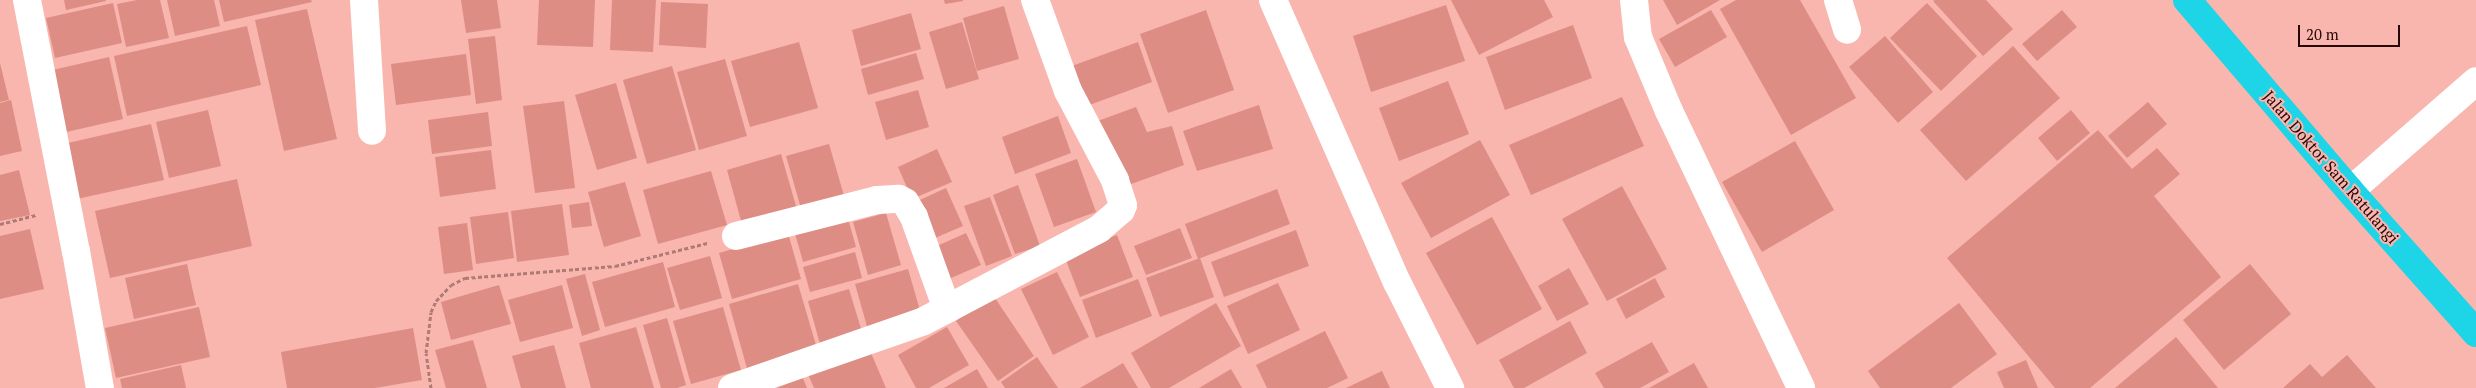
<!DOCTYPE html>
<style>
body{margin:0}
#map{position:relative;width:2476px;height:388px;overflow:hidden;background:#f9b6ae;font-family:"PT Serif",serif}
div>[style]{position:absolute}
.building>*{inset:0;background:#dd8d84}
.path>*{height:3px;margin-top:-1.5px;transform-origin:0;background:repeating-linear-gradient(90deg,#b07a75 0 4px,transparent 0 6.5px)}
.street>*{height:28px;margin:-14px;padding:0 14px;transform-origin:14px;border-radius:14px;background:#fff}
.highway>*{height:28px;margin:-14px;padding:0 14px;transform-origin:14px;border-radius:14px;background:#1ed4e7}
span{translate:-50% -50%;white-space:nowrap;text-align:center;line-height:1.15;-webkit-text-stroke:4px #f9b6ae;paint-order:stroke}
.street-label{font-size:16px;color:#250807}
.scale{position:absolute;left:2298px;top:25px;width:102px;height:22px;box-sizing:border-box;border:2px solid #250807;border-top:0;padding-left:6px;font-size:15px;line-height:18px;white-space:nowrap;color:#250807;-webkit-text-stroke:4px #f9b6ae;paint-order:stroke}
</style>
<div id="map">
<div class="building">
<div style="clip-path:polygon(64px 0,106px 0,106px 1px,66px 10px)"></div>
<div style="clip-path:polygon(137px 0,160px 0,169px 38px,126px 47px,117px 4px)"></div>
<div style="clip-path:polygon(167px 0,214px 0,220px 26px,175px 36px)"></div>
<div style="clip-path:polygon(219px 0,311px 0,312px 2px,224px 22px)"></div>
<div style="clip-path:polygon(461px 0,497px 0,501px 28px,466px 33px)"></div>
<div style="clip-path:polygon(539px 0,595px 0,593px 47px,537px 45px)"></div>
<div style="clip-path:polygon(612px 0,656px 0,653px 52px,610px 50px)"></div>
<div style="clip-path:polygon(944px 0,963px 0,963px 1px,945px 4px)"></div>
<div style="clip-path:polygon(1451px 0,1544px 0,1553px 17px,1479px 55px)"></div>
<div style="clip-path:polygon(1663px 0,1720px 0,1677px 25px)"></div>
<div style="clip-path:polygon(1736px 0,1800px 0,1856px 98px,1791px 135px,1720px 9px)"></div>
<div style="clip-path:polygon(1935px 0,1986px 0,2013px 29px,1983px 56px,1933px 1px)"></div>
<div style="clip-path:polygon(661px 2px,708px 4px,706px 48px,659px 45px)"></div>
<div style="clip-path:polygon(113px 3px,122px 43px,55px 58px,46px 18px)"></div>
<div style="clip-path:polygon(1927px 3px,1977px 56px,1941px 91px,1890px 38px)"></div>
<div style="clip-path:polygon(1446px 5px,1465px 61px,1371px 92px,1353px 36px)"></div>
<div style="clip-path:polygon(1004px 6px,1019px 59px,977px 71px,963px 18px)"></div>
<div style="clip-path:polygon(307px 9px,337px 139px,284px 151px,255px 20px)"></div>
<div style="clip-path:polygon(1206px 10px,1234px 90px,1168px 113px,1140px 34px)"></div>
<div style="clip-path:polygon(1711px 10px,1727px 37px,1675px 67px,1659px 39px)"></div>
<div style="clip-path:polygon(2062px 10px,2077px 27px,2037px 61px,2022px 44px)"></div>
<div style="clip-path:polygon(911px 13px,921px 49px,861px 66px,852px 30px)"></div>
<div style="clip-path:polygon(962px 22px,979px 79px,946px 89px,929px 32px)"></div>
<div style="clip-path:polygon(1573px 25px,1592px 78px,1505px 110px,1486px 57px)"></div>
<div style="clip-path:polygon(247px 26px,261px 85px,127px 116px,114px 56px)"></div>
<div style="clip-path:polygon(495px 36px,502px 100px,476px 104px,468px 39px)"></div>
<div style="clip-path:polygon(1885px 36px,1933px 92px,1898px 123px,1849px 67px)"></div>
<div style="clip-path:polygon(799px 42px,818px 108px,750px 127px,731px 61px)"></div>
<div style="clip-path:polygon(1138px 42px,1152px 82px,1084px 107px,1069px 67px)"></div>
<div style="clip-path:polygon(2013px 46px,2060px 98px,1966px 181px,1920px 130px)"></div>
<div style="clip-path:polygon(916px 53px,924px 79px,868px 95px,861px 69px)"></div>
<div style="clip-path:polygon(466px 54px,471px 95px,396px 105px,391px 64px)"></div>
<div style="clip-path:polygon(109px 57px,123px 119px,58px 134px,44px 72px)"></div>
<div style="clip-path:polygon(725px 59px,747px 136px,699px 150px,677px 72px)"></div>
<div style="clip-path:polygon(0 63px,9px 100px,0 102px)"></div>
<div style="clip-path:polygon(672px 66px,696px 150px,647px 164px,623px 80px)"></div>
<div style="clip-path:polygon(1448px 81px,1469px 134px,1399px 161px,1379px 108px)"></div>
<div style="clip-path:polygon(616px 83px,637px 158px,597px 170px,575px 95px)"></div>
<div style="clip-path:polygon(918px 90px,929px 127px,886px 140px,875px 102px)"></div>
<div style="clip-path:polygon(1622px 97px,1644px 146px,1531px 195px,1509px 145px)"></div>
<div style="clip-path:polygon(11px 100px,22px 151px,0 156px,0 103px)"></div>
<div style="clip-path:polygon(564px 101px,575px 188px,535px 193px,523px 106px)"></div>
<div style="clip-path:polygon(2148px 102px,2167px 124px,2127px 158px,2108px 136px)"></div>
<div style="clip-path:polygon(1259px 105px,1273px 149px,1197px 171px,1183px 131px)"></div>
<div style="clip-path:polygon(1136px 107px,1147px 132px,1172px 126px,1184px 165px,1120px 188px,1095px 122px)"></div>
<div style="clip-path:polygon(208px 110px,221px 166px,169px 178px,156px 122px)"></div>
<div style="clip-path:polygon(2071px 110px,2090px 133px,2057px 161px,2038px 138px)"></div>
<div style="clip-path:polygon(488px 112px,492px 146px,432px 154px,428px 120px)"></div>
<div style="clip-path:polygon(1058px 116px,1071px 153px,1015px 174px,1002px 137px)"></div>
<div style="clip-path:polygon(151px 124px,164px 180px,72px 200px,59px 145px)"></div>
<div style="clip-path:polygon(2098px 130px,2132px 169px,2157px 148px,2180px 174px,2154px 196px,2221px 277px,2090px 388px,2055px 388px,1947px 258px)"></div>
<div style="clip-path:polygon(1480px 140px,1510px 195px,1431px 238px,1401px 183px)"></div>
<div style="clip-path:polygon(1795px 141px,1834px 210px,1762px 252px,1722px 182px)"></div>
<div style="clip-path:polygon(829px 144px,845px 199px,802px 212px,786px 156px)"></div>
<div style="clip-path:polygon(937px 149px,952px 182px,912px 199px,898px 167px)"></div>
<div style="clip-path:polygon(491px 150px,496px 189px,440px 197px,435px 157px)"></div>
<div style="clip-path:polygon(781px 154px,798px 213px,743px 228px,727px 170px)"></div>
<div style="clip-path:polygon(1077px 159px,1096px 212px,1054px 227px,1035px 174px)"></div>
<div style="clip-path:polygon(19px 170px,30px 215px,0 221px,0 175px)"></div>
<div style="clip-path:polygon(711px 171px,727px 225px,658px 244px,643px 190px)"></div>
<div style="clip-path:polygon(237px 179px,252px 246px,110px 278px,95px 211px)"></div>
<div style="clip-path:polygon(625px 182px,641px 236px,604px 247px,588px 192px)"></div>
<div style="clip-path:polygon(1018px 185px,1040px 246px,1015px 254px,993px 195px)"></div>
<div style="clip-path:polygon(1622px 186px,1667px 269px,1607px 301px,1562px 219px)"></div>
<div style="clip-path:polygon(946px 188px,963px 226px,928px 241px,911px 204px)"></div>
<div style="clip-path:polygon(1277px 189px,1290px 224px,1198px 259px,1185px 224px)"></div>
<div style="clip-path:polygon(990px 197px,1012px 256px,986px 266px,964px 206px)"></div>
<div style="clip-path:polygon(589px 202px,592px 226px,572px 228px,569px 205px)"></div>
<div style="clip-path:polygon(562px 204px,569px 255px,517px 262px,511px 211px)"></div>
<div style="clip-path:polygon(508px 212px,514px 258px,476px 264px,470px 217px)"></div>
<div style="clip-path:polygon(886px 213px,901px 265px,868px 275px,853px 222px)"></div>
<div style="clip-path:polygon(847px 215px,856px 247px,803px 262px,794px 230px)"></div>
<div style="clip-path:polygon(1492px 217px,1542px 309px,1477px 345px,1426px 253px)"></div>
<div style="clip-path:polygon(467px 223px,473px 270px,444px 274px,438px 227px)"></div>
<div style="clip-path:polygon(1180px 228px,1192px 258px,1146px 275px,1134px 246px)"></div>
<div style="clip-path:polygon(30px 229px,44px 289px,0 299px,0 236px)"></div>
<div style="clip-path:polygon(1296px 230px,1309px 266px,1224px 297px,1211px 262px)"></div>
<div style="clip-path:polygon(788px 233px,801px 279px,732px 299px,719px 253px)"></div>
<div style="clip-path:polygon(966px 233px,981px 265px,942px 282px,928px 250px)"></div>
<div style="clip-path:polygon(1117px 235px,1133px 277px,1080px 297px,1064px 255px)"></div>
<div style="clip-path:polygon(855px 252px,862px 278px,810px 292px,803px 267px)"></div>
<div style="clip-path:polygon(710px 256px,722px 298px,680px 310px,667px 268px)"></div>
<div style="clip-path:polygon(1200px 258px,1214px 297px,1160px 317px,1146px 278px)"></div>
<div style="clip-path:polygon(663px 262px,675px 307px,605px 327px,592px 282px)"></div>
<div style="clip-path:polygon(187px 264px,196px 305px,134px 319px,125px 278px)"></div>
<div style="clip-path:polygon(2250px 264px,2291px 314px,2224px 370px,2183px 320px)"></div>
<div style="clip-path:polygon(1569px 268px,1589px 304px,1557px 321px,1538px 286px)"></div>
<div style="clip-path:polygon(908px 269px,921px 314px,868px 330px,855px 284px)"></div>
<div style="clip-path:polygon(1057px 272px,1089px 337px,1053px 355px,1021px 289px)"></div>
<div style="clip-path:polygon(585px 274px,600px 330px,582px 336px,566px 279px)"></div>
<div style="clip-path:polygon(1655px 278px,1665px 297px,1626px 319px,1616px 299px)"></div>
<div style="clip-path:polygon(1138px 279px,1152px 316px,1096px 338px,1082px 300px)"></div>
<div style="clip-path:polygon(1278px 283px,1300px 330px,1248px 354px,1227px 306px)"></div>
<div style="clip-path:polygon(798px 284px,818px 352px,748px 372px,729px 304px)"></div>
<div style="clip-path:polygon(499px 285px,511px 324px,451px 340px,441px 302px)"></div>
<div style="clip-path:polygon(562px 285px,573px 328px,520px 342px,508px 300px)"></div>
<div style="clip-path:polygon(849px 289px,862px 332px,820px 344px,808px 301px)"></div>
<div style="clip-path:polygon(993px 295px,1034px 356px,998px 381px,956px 321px)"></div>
<div style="clip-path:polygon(1216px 303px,1241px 346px,1169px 388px,1151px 388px,1131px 353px)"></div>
<div style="clip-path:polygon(1959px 303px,1997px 354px,1951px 388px,1880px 388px,1868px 371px)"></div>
<div style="clip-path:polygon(199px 307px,210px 357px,116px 378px,105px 328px)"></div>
<div style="clip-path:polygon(723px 307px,741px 370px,691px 384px,673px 321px)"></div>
<div style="clip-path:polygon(667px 318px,686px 385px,677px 388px,661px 388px,643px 325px)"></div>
<div style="clip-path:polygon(1570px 321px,1587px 353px,1524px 388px,1514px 388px,1499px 360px)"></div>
<div style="clip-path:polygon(636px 327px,654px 388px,591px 388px,579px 343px)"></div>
<div style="clip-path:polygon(947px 327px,969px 365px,929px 388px,916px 388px,898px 355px)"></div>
<div style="clip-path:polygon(413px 328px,422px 380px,375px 388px,287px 388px,281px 352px)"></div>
<div style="clip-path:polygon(1325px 331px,1348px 378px,1327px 388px,1267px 388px,1256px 365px)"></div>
<div style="clip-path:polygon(2176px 337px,2218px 388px,2115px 388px)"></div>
<div style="clip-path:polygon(473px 340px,487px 388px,446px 388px,435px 350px)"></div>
<div style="clip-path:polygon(1652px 342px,1669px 372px,1640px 388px,1604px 388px,1595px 373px)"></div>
<div style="clip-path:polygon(554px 345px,566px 388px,521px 388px,512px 356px)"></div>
<div style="clip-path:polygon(868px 346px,886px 388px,814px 388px,807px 372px)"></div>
<div style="clip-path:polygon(2347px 355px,2376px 388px,2283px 388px,2310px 364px,2322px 377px)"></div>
<div style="clip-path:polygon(1037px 357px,1058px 388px,1005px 388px,1001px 382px)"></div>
<div style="clip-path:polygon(2026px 360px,2038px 388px,2004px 388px,1997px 372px)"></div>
<div style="clip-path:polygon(1123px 363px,1138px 388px,1080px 388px)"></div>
<div style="clip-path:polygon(1694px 363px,1708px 388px,1649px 388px)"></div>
<div style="clip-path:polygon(181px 365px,186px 388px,122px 388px,120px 379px)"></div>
<div style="clip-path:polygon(977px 369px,988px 388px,944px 388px)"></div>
<div style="clip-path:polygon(1231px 369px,1242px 388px,1199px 388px)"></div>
<div style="clip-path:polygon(1382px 371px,1390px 388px,1346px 388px)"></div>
<div style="clip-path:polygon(803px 378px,807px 388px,776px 388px)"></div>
</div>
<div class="path">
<div style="left:0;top:224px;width:38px;rotate:-14deg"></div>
<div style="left:431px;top:388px;width:35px;rotate:-98deg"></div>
<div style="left:426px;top:353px;width:41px;rotate:-83deg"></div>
<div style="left:431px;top:312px;width:12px;rotate:-66deg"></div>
<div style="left:436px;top:301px;width:22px;rotate:-47deg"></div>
<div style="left:451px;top:285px;width:16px;rotate:-27deg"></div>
<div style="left:465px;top:278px;width:150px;rotate:-4.6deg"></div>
<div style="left:615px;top:266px;width:95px;rotate:-14deg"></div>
</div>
<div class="street">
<div style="left:27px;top:0;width:256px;rotate:79deg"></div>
<div style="left:76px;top:251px;width:139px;rotate:80.1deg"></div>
<div style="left:364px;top:0;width:131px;rotate:86.5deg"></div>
<div style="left:1273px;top:0;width:308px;rotate:66.3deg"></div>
<div style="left:1397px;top:282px;width:119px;rotate:63.4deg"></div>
<div style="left:1634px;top:0;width:37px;rotate:84deg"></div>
<div style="left:1638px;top:37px;width:80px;rotate:67.3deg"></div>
<div style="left:1669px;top:111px;width:307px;rotate:64.5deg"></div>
<div style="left:1838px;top:0;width:31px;rotate:73deg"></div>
<div style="left:2350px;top:191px;width:167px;rotate:-41.1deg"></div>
<div style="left:736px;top:236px;width:146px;rotate:-14.3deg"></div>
<div style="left:877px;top:200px;width:22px;rotate:-3deg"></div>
<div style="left:899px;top:199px;width:7px;rotate:27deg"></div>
<div style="left:905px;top:202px;width:17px;rotate:59deg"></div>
<div style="left:914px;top:217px;width:98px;rotate:70.3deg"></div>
<div style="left:732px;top:388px;width:203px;rotate:-19.2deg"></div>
<div style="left:924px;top:321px;width:198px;rotate:-27.7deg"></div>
<div style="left:1099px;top:229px;width:29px;rotate:-41deg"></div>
<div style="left:1121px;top:210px;width:5px;rotate:-68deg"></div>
<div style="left:1123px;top:205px;width:26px;rotate:-108deg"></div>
<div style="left:1115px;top:180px;width:101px;rotate:-117.8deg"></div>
<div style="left:1068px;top:91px;width:97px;rotate:-109.9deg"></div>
</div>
<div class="highway">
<div style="left:2187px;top:0;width:251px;rotate:49.5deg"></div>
<div style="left:2350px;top:191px;width:190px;rotate:48.4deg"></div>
</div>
<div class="street-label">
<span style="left:2331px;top:167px;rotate:49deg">Jalan Doktor Sam Ratulangi</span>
</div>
<div class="scale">20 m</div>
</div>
